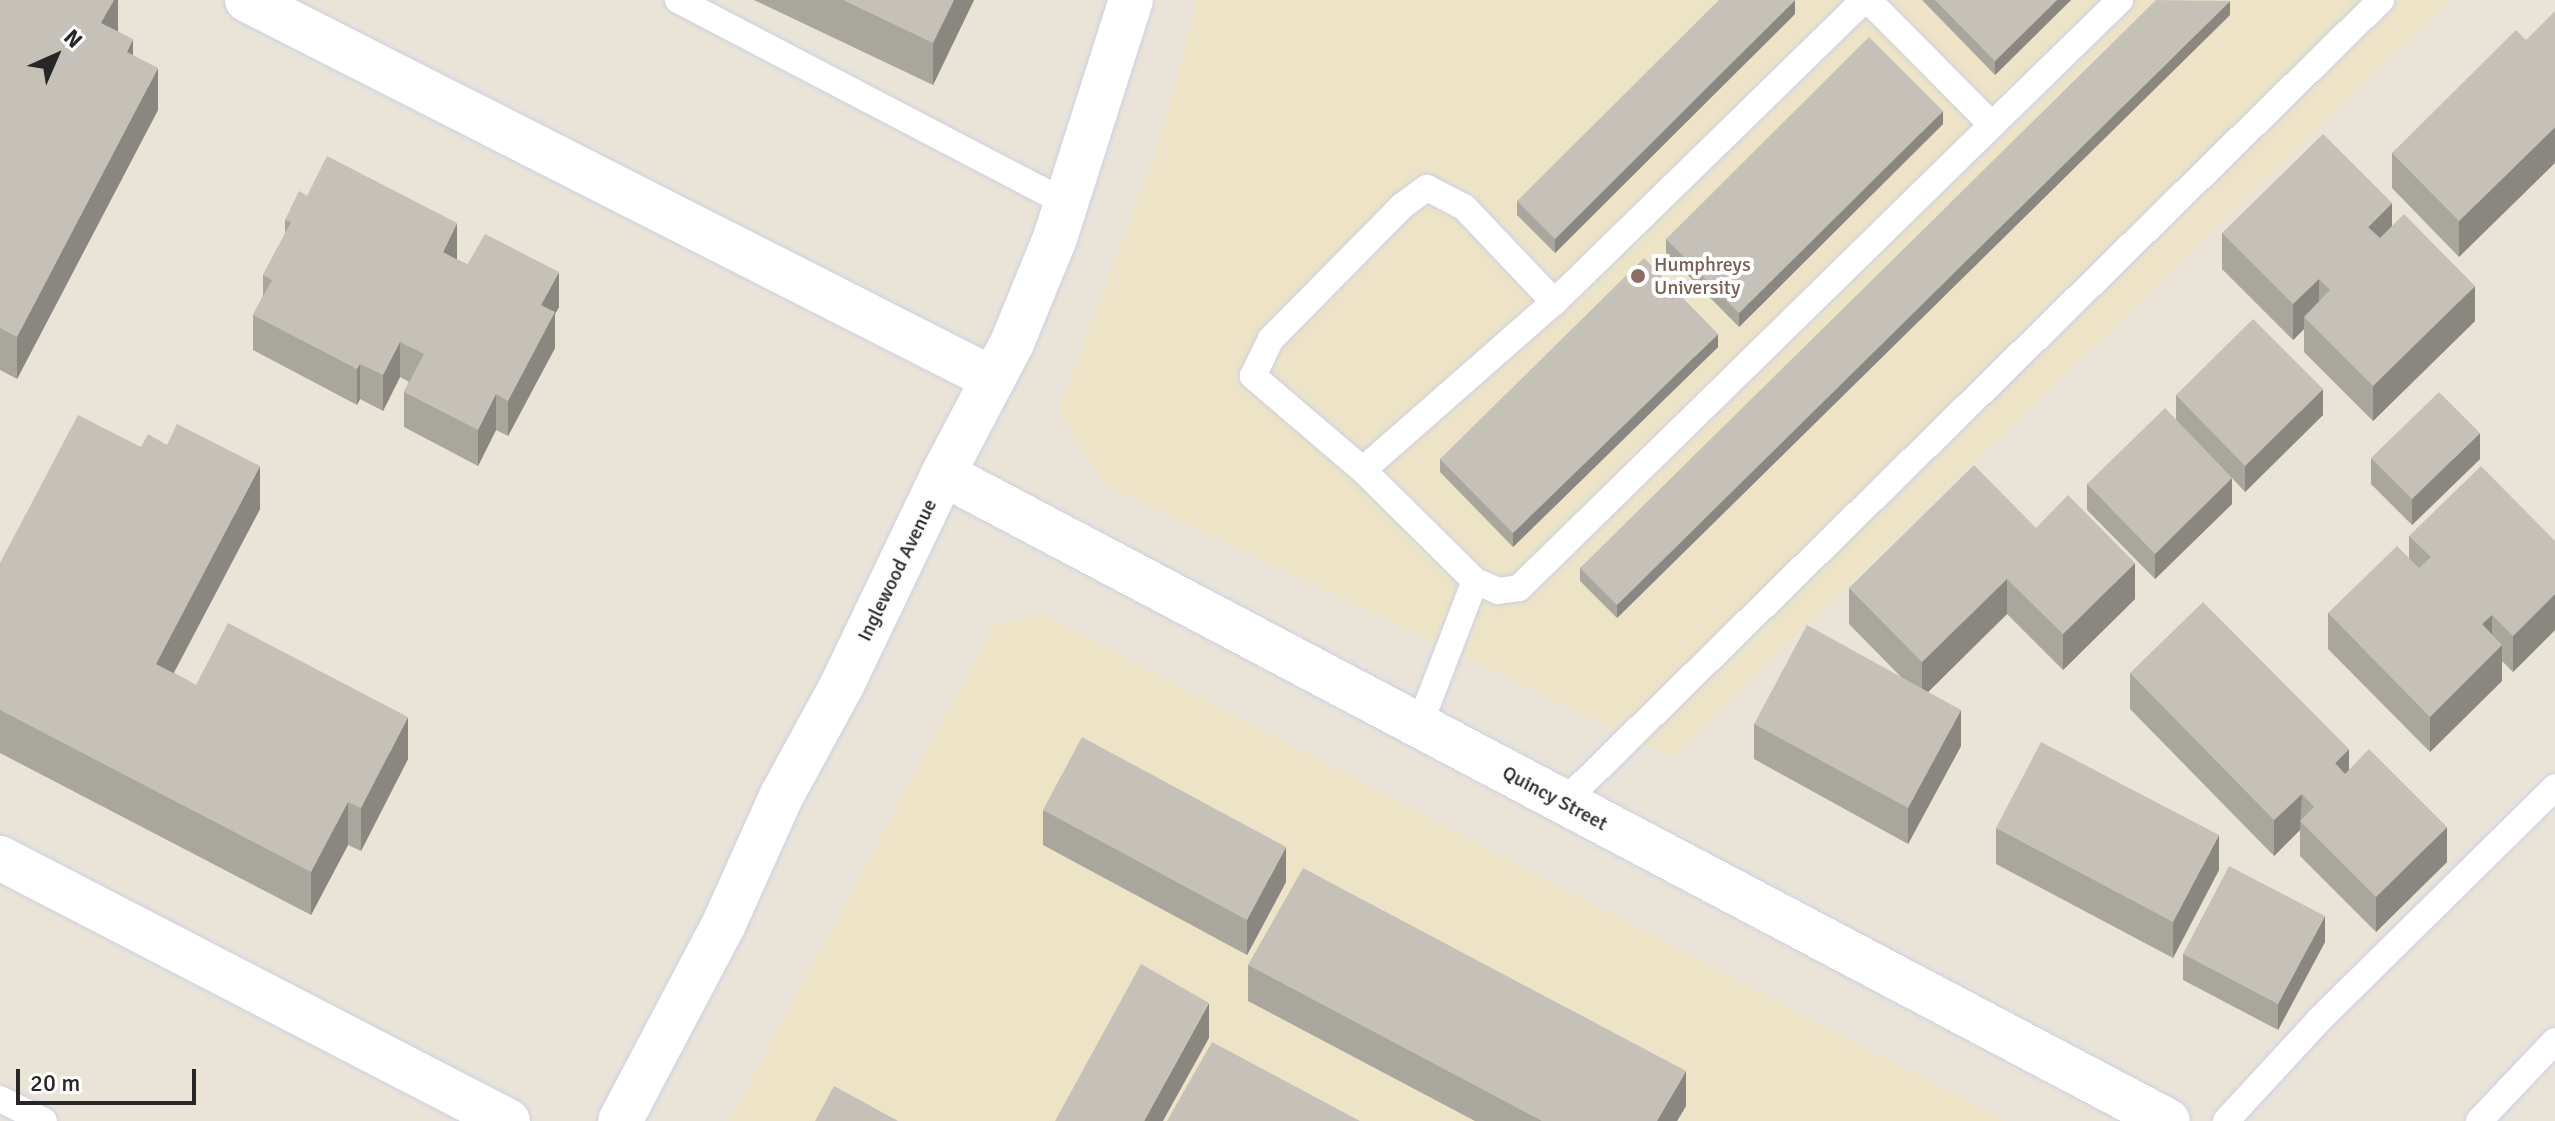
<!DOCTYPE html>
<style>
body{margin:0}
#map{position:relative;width:2555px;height:1121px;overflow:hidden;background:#eae4d8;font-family:Signika,sans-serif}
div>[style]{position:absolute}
.education>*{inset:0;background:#ede4c7}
.roads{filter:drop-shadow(0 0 2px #cecfe1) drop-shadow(0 0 2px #cecfe1)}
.lane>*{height:26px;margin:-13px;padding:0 13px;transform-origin:13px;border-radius:13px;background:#fff}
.street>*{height:44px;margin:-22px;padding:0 22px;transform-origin:22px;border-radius:22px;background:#fff}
.wall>*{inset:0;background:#a9a69e}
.shaded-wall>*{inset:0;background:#8a8781}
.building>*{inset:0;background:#c5c1b8}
.dots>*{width:22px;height:22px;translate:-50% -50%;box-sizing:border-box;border:4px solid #fff;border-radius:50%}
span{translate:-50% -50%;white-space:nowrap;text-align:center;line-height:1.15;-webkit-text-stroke:8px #fff;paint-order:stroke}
.education-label{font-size:20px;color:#785e54}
.left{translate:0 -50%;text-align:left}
.street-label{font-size:20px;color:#272727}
.north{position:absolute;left:16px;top:16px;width:80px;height:80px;-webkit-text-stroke:6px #fff;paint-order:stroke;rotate:45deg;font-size:22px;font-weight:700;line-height:32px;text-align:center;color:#272727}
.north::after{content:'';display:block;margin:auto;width:28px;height:36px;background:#272727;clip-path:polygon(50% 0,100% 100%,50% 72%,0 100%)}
.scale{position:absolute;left:16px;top:1069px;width:180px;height:36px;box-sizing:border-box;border:4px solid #272727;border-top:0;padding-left:10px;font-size:24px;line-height:28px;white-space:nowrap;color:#272727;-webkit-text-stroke:6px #fff;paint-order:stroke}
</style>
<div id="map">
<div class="education">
<div style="clip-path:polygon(1197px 0,2450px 0,1672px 757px,1102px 483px,1059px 410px,1160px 141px)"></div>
<div style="clip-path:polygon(1044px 615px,2005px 1121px,729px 1121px,994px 625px)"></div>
</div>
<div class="roads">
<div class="lane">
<div style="left:678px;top:0;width:439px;rotate:27.6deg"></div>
<div style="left:1864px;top:0;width:433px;rotate:135.7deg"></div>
<div style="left:1554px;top:302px;width:254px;rotate:138.7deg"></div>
<div style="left:1363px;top:470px;width:158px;rotate:44.7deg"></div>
<div style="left:1475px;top:581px;width:25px;rotate:23deg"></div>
<div style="left:1498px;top:591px;width:21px;rotate:-8deg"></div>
<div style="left:1519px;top:588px;width:662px;rotate:-44.39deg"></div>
<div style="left:1868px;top:0;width:176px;rotate:45.2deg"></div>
<div style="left:1992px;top:125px;width:179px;rotate:-44.3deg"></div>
<div style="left:1363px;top:470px;width:145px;rotate:-139.5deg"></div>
<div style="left:1253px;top:376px;width:41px;rotate:-64.1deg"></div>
<div style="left:1271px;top:339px;width:187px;rotate:-45.4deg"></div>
<div style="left:1402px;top:206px;width:31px;rotate:-36deg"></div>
<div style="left:1427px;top:188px;width:42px;rotate:27.2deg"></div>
<div style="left:1464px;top:207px;width:131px;rotate:46.5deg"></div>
<div style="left:1419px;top:726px;width:155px;rotate:-68.9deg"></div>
<div style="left:1564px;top:802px;width:1145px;rotate:-44.47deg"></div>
<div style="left:0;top:1099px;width:49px;rotate:26.6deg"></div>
<div style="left:2226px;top:1121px;width:139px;rotate:-47.3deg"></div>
<div style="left:2320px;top:1019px;width:330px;rotate:-44.6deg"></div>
<div style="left:2479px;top:1121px;width:110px;rotate:-46.5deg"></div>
</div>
<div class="street">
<div style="left:247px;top:0;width:837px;rotate:26.93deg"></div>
<div style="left:943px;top:474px;width:1385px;rotate:27.84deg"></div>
<div style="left:0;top:858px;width:572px;rotate:27.37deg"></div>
<div style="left:620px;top:1121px;width:221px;rotate:-62.2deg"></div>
<div style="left:723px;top:926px;width:144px;rotate:-65.8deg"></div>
<div style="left:782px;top:795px;width:125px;rotate:-61.4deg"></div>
<div style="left:842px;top:685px;width:234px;rotate:-64.4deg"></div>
<div style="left:943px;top:474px;width:148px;rotate:-62.2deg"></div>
<div style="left:1012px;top:343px;width:113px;rotate:-67.7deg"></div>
<div style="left:1055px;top:238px;width:250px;rotate:-72.3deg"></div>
</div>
</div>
<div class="wall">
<div style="clip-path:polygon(0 0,118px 0,118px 32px,133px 55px,158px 110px,17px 379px,0 370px)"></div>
<div style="clip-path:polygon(754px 0,974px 0,933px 85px)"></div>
<div style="clip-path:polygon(1922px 0,2071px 0,1995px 75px)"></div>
<div style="clip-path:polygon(1795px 14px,1555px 253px,1517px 215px,1517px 201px)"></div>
<div style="clip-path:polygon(2230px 15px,1617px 618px,1580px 581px,1580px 568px)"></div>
<div style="clip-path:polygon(2526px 40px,2459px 257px,2392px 188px,2392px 153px)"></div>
<div style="clip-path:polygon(1943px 124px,1739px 327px,1666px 253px,1666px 239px)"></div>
<div style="clip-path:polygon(307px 196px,456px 259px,559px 307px,555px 314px,555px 348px,508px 436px,496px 430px,478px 466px,404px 427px,404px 392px,409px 382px,400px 377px,383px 411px,360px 399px,357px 405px,253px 350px,253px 315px,263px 296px,263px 275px,285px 234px,285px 220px)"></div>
<div style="clip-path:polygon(2392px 227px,2475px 321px,2373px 421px,2304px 352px,2304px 329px,2293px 340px,2222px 269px,2222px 233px)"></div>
<div style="clip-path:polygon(1718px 347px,1513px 547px,1440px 472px,1440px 459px)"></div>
<div style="clip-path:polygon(2176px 395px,2323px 415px,2245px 492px,2232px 478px,2232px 504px,2155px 579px,2087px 510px,2087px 484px,2176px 420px)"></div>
<div style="clip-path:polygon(2371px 458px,2480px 459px,2412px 525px,2371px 484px)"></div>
<div style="clip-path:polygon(260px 509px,174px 673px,196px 685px,408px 759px,361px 851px,348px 845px,311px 915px,0 753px,0 563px)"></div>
<div style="clip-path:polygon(2036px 528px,2135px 599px,2063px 670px,2007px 614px,1928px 692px,1961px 746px,1908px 844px,1754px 759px,1754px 724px,1902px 678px,1849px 624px,1849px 588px)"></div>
<div style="clip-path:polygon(2409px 536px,2555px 541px,2555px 630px,2513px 672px,2502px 661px,2502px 681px,2430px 752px,2328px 649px,2328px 613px,2409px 558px)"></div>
<div style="clip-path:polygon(2130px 673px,2349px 769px,2447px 862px,2376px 932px,2300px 856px,2300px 830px,2274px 856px,2130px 709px)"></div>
<div style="clip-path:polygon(1043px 810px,1286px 882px,1247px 955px,1043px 845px)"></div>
<div style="clip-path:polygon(1996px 828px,2219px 870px,2173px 958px,1996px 864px)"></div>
<div style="clip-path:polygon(2325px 942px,2278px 1030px,2183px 980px,2183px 954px)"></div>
<div style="clip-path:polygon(1248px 965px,1686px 1106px,1677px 1121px,1475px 1121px,1248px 1001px)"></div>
</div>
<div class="shaded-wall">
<div style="clip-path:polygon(103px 0,118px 0,118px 34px,101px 23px)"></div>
<div style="clip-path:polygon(954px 0,974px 0,933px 85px,933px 43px)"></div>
<div style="clip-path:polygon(1795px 0,1795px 14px,1555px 253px,1555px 239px)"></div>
<div style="clip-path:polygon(2057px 0,2071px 0,1995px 75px,1995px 61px)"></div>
<div style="clip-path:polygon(2230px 1px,2230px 15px,1617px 618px,1617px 605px)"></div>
<div style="clip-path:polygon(133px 39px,133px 82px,127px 52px)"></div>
<div style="clip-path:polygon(158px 68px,158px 110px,17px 379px,17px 337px)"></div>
<div style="clip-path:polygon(1943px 111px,1943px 124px,1739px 327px,1739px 313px)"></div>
<div style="clip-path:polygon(2555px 127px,2555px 163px,2459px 257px,2459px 221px)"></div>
<div style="clip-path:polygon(2392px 203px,2392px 239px,2368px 262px,2368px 227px)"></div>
<div style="clip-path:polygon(457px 223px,457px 259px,443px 287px,443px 252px)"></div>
<div style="clip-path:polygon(559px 272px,559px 307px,555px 314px,555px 348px,508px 436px,508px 401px,541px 305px)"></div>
<div style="clip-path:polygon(2319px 279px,2319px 315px,2304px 317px,2304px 329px,2293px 340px,2293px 304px)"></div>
<div style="clip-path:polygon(2475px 286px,2475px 321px,2373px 421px,2373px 386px)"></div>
<div style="clip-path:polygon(1718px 334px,1718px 347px,1513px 547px,1513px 533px)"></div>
<div style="clip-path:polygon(400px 342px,400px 377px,383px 411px,383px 375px)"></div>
<div style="clip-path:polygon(360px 364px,360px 399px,357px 405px,357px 369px)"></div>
<div style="clip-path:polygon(2323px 389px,2323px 415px,2245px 492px,2245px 466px)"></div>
<div style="clip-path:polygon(496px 394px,496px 430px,478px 466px,478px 430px)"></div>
<div style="clip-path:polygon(2480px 433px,2480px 459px,2412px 525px,2412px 499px)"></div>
<div style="clip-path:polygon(260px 466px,260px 509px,156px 706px,156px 664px)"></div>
<div style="clip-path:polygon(2232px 478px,2232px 504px,2155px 579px,2155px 554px)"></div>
<div style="clip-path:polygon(2135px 563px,2135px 599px,2063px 670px,2063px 634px)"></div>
<div style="clip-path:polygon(2007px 579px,2007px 614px,1922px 698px,1922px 662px)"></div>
<div style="clip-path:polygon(2555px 594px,2555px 630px,2513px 672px,2513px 636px)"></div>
<div style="clip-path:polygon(2492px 615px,2492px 650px,2482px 624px)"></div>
<div style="clip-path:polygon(2502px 645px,2502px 681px,2430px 752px,2430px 717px)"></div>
<div style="clip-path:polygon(1961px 710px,1961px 746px,1908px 844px,1908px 808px)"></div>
<div style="clip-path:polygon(408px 717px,408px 759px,361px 851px,361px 808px)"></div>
<div style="clip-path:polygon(2349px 749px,2349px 785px,2335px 763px)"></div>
<div style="clip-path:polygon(2302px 794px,2300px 830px,2274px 856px,2274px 820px)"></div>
<div style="clip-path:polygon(348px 802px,348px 845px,311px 915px,311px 872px)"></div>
<div style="clip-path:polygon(2447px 827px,2447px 862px,2376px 932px,2376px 897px)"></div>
<div style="clip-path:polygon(2219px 835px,2219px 870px,2173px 958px,2173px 922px)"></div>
<div style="clip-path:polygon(1286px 847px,1286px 882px,1247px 955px,1247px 920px)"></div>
<div style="clip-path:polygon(2325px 916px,2325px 942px,2278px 1030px,2278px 1004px)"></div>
<div style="clip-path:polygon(1209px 1003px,1209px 1038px,1163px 1121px,1144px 1121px)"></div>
<div style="clip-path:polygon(1686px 1071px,1686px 1106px,1677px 1121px,1657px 1121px)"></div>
</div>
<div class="building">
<div style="clip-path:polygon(0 0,114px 0,101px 23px,133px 39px,127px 52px,158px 68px,17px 337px,0 328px)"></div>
<div style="clip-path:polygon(843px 0,954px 0,933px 43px)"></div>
<div style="clip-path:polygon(1719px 0,1795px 0,1555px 239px,1517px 201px)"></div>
<div style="clip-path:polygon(1935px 0,2057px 0,1995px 61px)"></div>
<div style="clip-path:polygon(2156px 0,2230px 1px,1617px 605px,1580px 568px)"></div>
<div style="clip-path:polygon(2555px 11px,2555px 127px,2459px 221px,2392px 153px,2516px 30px,2526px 40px)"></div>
<div style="clip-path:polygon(1869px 37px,1943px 111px,1739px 313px,1666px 239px)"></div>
<div style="clip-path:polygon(2323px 134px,2392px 203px,2368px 227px,2380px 238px,2404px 214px,2475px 286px,2373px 386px,2304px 317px,2330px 290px,2319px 279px,2293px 304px,2222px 233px)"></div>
<div style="clip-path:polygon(327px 156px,457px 223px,443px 252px,467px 265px,485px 234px,559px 272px,541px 305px,555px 312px,508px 401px,496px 394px,478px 430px,404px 392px,424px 354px,400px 342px,383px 375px,360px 364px,357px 369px,253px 315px,272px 280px,263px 275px,291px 222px,285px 220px,299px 191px,307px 196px)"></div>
<div style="clip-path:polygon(1644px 258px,1718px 334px,1513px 533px,1440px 459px)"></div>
<div style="clip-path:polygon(2253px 319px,2323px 389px,2245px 466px,2176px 395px)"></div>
<div style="clip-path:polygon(2439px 392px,2480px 433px,2412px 499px,2371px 458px)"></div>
<div style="clip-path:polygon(2165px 408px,2232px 478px,2155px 554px,2087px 484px)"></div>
<div style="clip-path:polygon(78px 415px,141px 447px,148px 434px,167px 445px,177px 424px,260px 466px,156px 664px,196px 685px,228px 623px,408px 717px,361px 808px,348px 802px,311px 872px,0 710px,0 563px)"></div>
<div style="clip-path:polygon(1974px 465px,2036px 528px,2068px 495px,2135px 563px,2063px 634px,2007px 579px,1922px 662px,1849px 588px)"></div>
<div style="clip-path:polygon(2481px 466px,2555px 541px,2555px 594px,2513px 636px,2492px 615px,2482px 624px,2502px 645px,2430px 717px,2328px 613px,2397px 546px,2419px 568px,2431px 557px,2409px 536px)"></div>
<div style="clip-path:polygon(2203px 602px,2349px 749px,2335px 763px,2345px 774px,2369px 749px,2447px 827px,2376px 897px,2300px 821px,2314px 807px,2302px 794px,2274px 820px,2130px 673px)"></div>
<div style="clip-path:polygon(1807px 625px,1961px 710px,1908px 808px,1754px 724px)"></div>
<div style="clip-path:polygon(1082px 737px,1286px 847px,1247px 920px,1043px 810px)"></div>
<div style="clip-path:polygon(2041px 742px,2219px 835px,2173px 922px,1996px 828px)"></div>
<div style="clip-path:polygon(2229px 866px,2325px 916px,2278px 1004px,2183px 954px)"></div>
<div style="clip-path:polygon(1303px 868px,1686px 1071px,1657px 1121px,1542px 1121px,1248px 965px)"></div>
<div style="clip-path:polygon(1141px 964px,1209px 1003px,1144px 1121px,1055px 1121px)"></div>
<div style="clip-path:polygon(1212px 1042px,1360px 1121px,1167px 1121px)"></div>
<div style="clip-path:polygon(834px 1086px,898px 1121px,815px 1121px)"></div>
</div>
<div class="dots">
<div style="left:1638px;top:276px;background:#8d6e63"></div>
</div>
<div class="education-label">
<span class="left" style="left:1654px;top:276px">Humphreys<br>University</span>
</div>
<div class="street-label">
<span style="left:897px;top:570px;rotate:-64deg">Inglewood Avenue</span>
<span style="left:1555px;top:798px;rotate:28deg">Quincy Street</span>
</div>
<div class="north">N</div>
<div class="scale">20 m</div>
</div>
